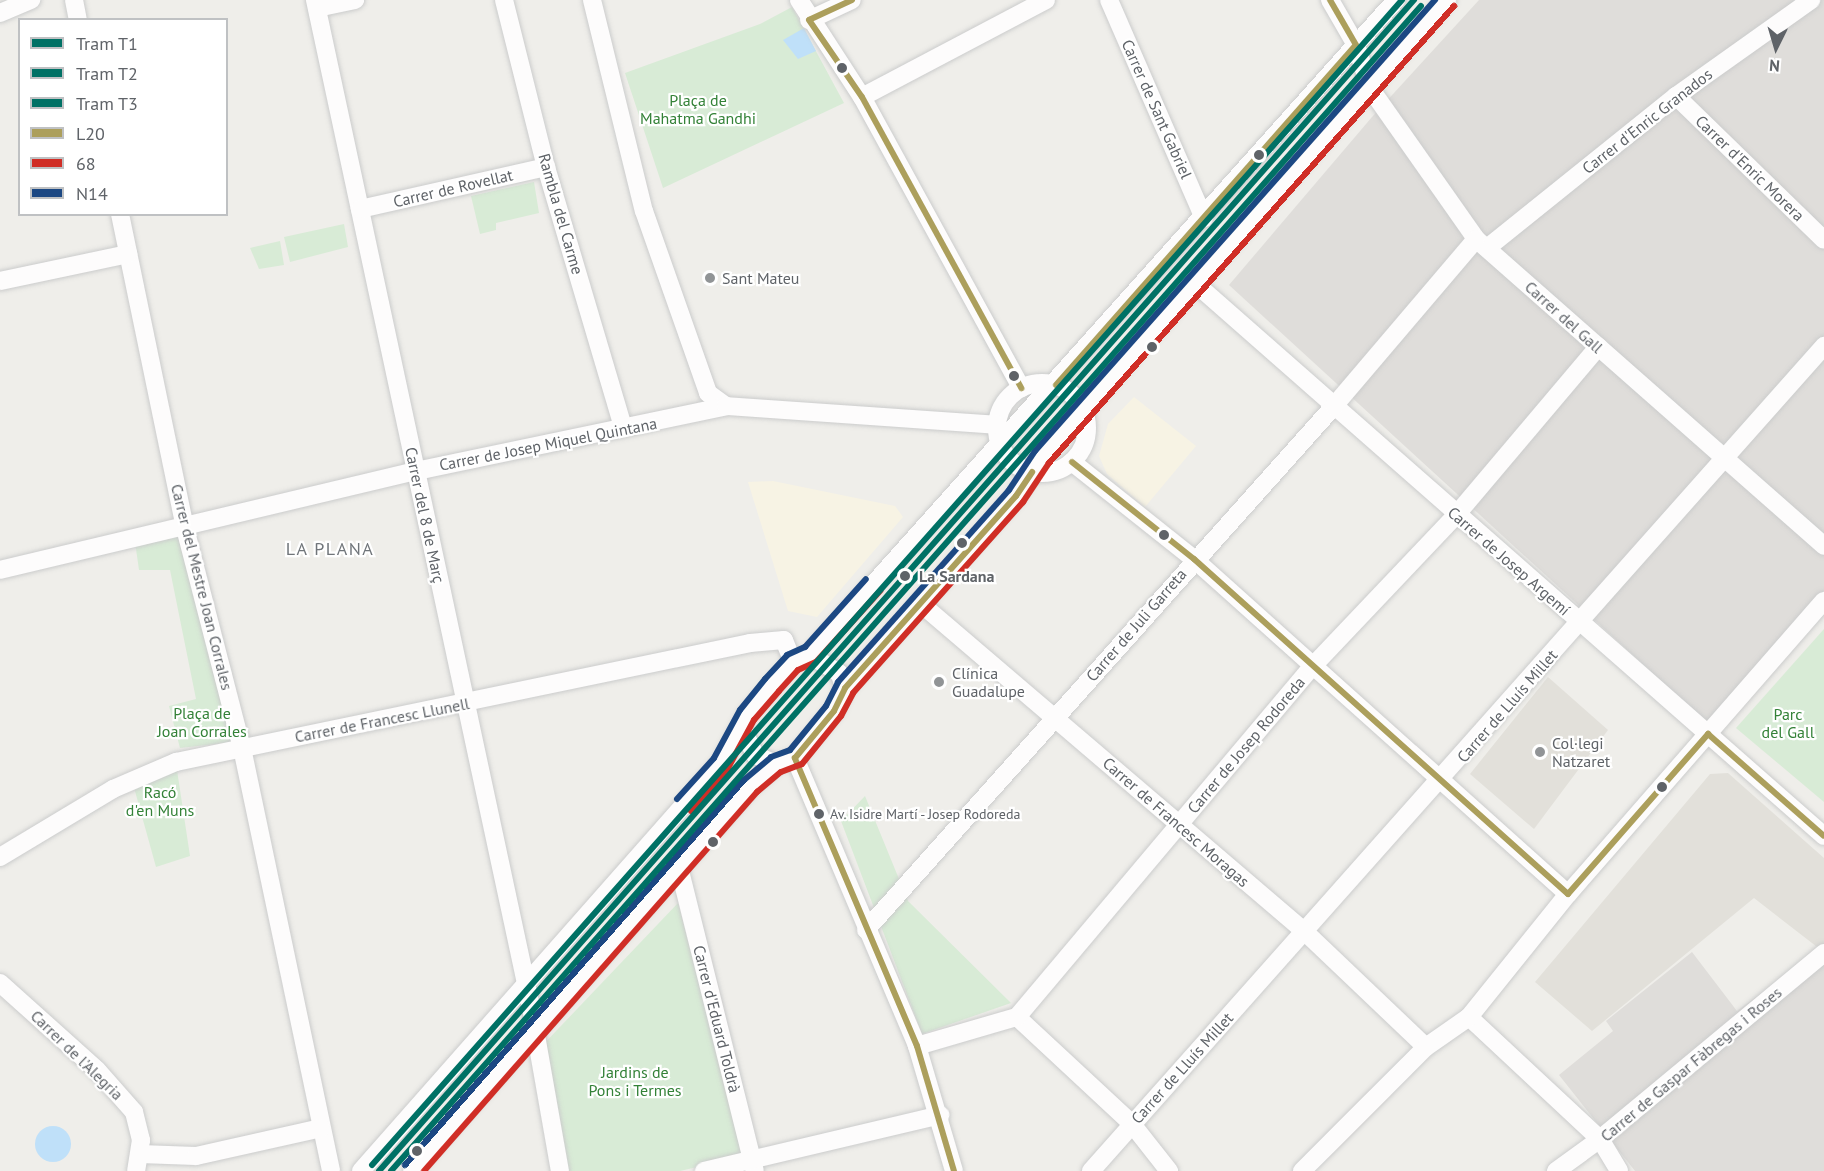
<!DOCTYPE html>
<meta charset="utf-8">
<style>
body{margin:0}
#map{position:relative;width:1824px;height:1171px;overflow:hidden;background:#efeeea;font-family:"PT Sans",sans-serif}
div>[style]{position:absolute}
.commercial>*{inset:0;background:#f7f3e4}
.industrial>*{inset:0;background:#dfddda}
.education>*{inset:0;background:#e2e0da}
.green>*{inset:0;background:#d8ebd6}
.water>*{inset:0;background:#bfe0f9}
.round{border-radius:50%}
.roads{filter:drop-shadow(0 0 2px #cbcccc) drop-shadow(0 0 2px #cbcccc)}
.minor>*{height:18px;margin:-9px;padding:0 9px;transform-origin:9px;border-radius:9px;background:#fdfcfc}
.minor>.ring{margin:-9px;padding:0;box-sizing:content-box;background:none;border:18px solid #fdfcfc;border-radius:50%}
.bus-1>*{height:6px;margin:-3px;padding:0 3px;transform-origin:3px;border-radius:3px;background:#ac9f5c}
.bus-2>*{height:6px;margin:-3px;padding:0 3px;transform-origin:3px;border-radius:3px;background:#d02e26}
.bus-3>*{height:6px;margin:-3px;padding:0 3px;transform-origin:3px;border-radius:3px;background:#1c4883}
.tram-1>*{height:6px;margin:-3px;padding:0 3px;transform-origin:3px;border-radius:3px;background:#007165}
.tram-2>*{height:6px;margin:-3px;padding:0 3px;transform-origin:3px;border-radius:3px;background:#007165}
.tram-3>*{height:6px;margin:-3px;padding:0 3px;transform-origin:3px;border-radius:3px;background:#007165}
.dots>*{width:16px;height:16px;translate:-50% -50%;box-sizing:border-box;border:3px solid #fff;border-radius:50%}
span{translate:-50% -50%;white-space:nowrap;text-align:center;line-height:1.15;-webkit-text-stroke:4.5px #fff;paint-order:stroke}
.bus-label{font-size:14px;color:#5f6368}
.left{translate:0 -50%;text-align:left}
.park-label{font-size:16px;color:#348238}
.street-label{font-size:16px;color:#5f6368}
.poi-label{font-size:16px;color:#5f6368}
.stop-label{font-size:16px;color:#5f6368;font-weight:700}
.neighbourhood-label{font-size:18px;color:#70757a;letter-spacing:1.5px}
.legend{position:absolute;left:18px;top:18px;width:210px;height:198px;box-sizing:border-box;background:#fff;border:2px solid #bfc1c3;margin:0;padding:8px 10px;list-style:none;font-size:18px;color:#5f6368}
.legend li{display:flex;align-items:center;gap:12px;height:30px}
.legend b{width:30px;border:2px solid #bfc1c3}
.north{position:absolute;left:1746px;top:18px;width:60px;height:60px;-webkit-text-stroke:4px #fff;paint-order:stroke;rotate:185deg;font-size:16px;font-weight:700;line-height:24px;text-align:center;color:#5f6368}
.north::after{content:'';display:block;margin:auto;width:21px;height:27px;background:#5f6368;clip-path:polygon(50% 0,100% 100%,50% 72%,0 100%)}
</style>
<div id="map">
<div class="commercial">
<div style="clip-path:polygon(1134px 397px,1196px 446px,1145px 507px,1107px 474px,1099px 456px,1108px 424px)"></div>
<div style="clip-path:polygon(773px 481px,895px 506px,903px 517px,817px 617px,788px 611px,748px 482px)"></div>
</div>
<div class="industrial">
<div style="clip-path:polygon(1479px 0,1824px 0,1824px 606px,1719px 734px,1229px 285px,1372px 117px)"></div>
<div style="clip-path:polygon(1824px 947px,1824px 1171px,1635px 1171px,1559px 1075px,1613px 1031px,1606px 1021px,1692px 952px,1737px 1011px)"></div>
</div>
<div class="education">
<div style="clip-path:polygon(1548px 677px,1608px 730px,1534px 829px,1470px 774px)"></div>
<div style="clip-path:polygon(1728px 773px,1824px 858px,1824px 947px,1821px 950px,1754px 898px,1592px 1031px,1535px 982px,1710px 774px)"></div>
</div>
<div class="green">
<div style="clip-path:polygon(792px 7px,844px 103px,663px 188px,625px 73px,760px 24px)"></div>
<div style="clip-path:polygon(534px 182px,539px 213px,496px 223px,496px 230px,480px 234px,471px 196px)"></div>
<div style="clip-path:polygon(344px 224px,348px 247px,290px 262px,284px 237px)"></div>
<div style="clip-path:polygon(280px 241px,284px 265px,259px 269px,250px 248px)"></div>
<div style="clip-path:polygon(183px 532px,233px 742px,180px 748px,169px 706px,196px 699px,170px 570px,139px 570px,135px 542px)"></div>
<div style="clip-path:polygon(1824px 629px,1824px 802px,1736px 728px)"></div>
<div style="clip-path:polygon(177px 770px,190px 856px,156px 867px,133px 784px)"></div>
<div style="clip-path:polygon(865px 796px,908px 901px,1011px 1003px,922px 1034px,841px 821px)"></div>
<div style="clip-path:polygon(678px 903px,744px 1156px,680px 1171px,567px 1171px,538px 1050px)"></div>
</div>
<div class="water">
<div style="clip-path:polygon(804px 28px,816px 51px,798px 59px,783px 40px)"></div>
<div class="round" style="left:35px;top:1126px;width:36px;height:36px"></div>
</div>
<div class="roads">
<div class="minor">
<div style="left:74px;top:0;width:20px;rotate:79deg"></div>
<div style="left:315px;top:0;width:1030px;rotate:77.89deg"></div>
<div style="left:531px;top:1007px;width:167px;rotate:80deg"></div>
<div style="left:504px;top:0;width:172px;rotate:75.9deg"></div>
<div style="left:546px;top:167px;width:271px;rotate:73.5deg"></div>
<div style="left:592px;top:0;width:217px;rotate:76.2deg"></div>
<div style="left:644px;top:211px;width:193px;rotate:70.6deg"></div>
<div style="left:708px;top:393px;width:22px;rotate:36deg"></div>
<div style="left:799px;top:0;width:116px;rotate:57deg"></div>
<div style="left:862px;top:97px;width:332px;rotate:61.3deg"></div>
<div style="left:1109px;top:0;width:238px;rotate:66.5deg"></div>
<div style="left:1330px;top:0;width:52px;rotate:60deg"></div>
<div style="left:1356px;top:45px;width:45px;rotate:72deg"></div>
<div style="left:1370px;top:88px;width:184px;rotate:54.9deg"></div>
<div style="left:1476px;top:239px;width:464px;rotate:41.4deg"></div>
<div style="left:317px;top:8px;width:39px;rotate:-12deg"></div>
<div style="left:0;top:13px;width:34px;rotate:-23deg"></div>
<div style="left:809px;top:20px;width:47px;rotate:-24.9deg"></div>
<div style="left:1676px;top:96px;width:206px;rotate:44.2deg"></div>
<div style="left:862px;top:97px;width:208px;rotate:-27.8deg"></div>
<div style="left:360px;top:209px;width:191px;rotate:-12.7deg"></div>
<div style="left:120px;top:214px;width:321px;rotate:78.3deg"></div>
<div style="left:185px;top:528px;width:227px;rotate:75.5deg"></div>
<div style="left:242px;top:748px;width:432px;rotate:78.1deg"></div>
<div style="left:1487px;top:248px;width:243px;rotate:-38.8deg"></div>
<div style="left:1676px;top:96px;width:166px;rotate:-35.4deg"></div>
<div style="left:0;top:281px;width:131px;rotate:-11.9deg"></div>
<div style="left:1196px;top:284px;width:836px;rotate:41.31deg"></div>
<div class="ring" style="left:997px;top:383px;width:72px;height:72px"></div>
<div style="left:1072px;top:462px;width:156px;rotate:38.5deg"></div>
<div style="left:1194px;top:559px;width:502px;rotate:41.85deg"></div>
<div style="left:0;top:570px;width:428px;rotate:-13.4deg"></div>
<div style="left:416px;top:471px;width:317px;rotate:-11.8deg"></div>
<div style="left:726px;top:406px;width:272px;rotate:4deg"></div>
<div style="left:920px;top:603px;width:505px;rotate:40.5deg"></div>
<div style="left:1304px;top:931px;width:168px;rotate:43.6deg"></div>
<div style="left:810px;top:655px;width:34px;rotate:32deg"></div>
<div style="left:839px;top:673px;width:16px;rotate:68deg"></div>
<div style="left:742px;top:728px;width:30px;rotate:64deg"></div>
<div style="left:755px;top:755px;width:23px;rotate:23deg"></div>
<div style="left:795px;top:758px;width:313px;rotate:67deg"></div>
<div style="left:917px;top:1046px;width:130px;rotate:73.5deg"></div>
<div style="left:0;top:857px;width:132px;rotate:-31deg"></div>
<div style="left:113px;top:789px;width:69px;rotate:-23.2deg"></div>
<div style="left:176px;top:762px;width:586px;rotate:-11.71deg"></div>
<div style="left:750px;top:643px;width:34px;rotate:-5deg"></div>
<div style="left:784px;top:640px;width:24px;rotate:68deg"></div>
<div style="left:679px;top:867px;width:313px;rotate:76deg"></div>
<div style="left:866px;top:930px;width:703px;rotate:-48.23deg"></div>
<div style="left:1334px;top:406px;width:219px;rotate:-49.6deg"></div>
<div style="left:0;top:983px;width:130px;rotate:41.9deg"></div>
<div style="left:97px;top:1070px;width:56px;rotate:48.6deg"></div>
<div style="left:134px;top:1112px;width:29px;rotate:76deg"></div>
<div style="left:141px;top:1140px;width:31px;rotate:99deg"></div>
<div style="left:1017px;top:1017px;width:157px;rotate:42.9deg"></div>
<div style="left:1132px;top:1124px;width:60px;rotate:51.8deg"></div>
<div style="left:1469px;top:1017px;width:179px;rotate:43deg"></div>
<div style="left:1600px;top:1139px;width:37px;rotate:59deg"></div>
<div style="left:917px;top:1046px;width:104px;rotate:-16.2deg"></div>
<div style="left:1017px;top:1017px;width:458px;rotate:-49.9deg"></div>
<div style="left:1312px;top:667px;width:211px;rotate:-46.5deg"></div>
<div style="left:1457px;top:514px;width:219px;rotate:-49.8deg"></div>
<div style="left:140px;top:1154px;width:56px;rotate:2deg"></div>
<div style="left:196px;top:1156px;width:128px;rotate:-12.6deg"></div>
<div style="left:361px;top:1171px;width:544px;rotate:-48.58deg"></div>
<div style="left:721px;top:763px;width:55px;rotate:-61.6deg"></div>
<div style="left:747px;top:715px;width:70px;rotate:-49deg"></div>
<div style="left:793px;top:662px;width:18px;rotate:-22deg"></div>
<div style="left:810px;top:655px;width:879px;rotate:-48.18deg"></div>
<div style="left:412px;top:1171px;width:513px;rotate:-48.64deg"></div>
<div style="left:751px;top:786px;width:33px;rotate:-41deg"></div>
<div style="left:776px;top:764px;width:20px;rotate:-18deg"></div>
<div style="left:795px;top:758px;width:61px;rotate:-50.3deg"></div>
<div style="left:834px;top:711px;width:25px;rotate:-64deg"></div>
<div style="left:845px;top:688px;width:257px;rotate:-48.3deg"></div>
<div style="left:1016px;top:496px;width:47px;rotate:-56.3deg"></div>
<div style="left:1042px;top:457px;width:611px;rotate:-48.45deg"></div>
<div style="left:704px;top:1171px;width:243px;rotate:-13.3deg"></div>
<div style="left:1091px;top:1171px;width:1104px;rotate:-48.38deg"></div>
<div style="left:1302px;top:1171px;width:175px;rotate:-45deg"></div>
<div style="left:1426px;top:1047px;width:52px;rotate:-34.9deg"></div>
<div style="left:1469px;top:1017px;width:158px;rotate:-51.2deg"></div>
<div style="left:1568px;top:894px;width:389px;rotate:-48.9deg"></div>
<div style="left:1556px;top:1171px;width:54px;rotate:-36deg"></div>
<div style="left:1600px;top:1139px;width:291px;rotate:-39.7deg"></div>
</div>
</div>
<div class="bus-1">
<div style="left:852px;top:0;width:47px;rotate:155.1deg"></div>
<div style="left:809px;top:20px;width:93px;rotate:55.5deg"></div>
<div style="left:862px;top:97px;width:332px;rotate:61.3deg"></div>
<div style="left:1056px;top:385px;width:453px;rotate:-48.6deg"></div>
<div style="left:1356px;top:45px;width:52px;rotate:-120deg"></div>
<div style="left:1072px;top:462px;width:156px;rotate:38.5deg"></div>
<div style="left:1194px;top:559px;width:502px;rotate:41.85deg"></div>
<div style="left:1568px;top:894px;width:213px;rotate:-48.8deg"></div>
<div style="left:1708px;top:734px;width:154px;rotate:41.3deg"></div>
<div style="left:954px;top:1171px;width:130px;rotate:-106.5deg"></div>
<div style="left:917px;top:1046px;width:313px;rotate:-113deg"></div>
<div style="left:795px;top:758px;width:61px;rotate:-50.3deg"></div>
<div style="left:834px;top:711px;width:25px;rotate:-64deg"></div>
<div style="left:845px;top:688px;width:257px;rotate:-48.3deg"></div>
<div style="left:1016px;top:496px;width:29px;rotate:-56deg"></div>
</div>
<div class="bus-2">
<div style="left:691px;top:811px;width:57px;rotate:-49.3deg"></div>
<div style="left:728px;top:768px;width:55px;rotate:-61.6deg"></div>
<div style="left:754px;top:720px;width:38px;rotate:-49deg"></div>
<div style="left:779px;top:691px;width:28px;rotate:-48deg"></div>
<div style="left:798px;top:670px;width:20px;rotate:-24deg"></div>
<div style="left:816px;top:662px;width:96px;rotate:-48deg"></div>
<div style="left:424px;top:1171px;width:505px;rotate:-48.7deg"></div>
<div style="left:757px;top:792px;width:31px;rotate:-40deg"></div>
<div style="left:781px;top:772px;width:22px;rotate:-21deg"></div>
<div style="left:802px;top:764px;width:62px;rotate:-50.9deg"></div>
<div style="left:841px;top:716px;width:26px;rotate:-62deg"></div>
<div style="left:853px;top:693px;width:256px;rotate:-48.3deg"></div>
<div style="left:1023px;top:502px;width:47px;rotate:-56.3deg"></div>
<div style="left:1049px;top:463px;width:611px;rotate:-48.45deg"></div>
</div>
<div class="bus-3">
<div style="left:677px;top:799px;width:55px;rotate:-47.9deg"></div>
<div style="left:714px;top:758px;width:55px;rotate:-61.6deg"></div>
<div style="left:740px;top:710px;width:40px;rotate:-51deg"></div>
<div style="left:765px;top:679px;width:33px;rotate:-47deg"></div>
<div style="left:787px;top:655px;width:20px;rotate:-24deg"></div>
<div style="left:805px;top:647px;width:91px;rotate:-48.1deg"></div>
<div style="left:405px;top:1165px;width:513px;rotate:-48.64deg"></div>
<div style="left:744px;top:780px;width:35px;rotate:-40deg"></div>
<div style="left:771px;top:757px;width:20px;rotate:-20deg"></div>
<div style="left:790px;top:750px;width:57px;rotate:-50.7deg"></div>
<div style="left:826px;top:706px;width:27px;rotate:-63deg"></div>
<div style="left:838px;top:682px;width:257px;rotate:-48.3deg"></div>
<div style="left:1009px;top:490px;width:47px;rotate:-56.3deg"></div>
<div style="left:1035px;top:451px;width:603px;rotate:-48.43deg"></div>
</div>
<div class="tram-1">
<div style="left:379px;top:1171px;width:1563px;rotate:-48.53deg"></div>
</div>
<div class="tram-2">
<div style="left:391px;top:1171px;width:1555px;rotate:-48.52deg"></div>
</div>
<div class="tram-3">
<div style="left:372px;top:1165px;width:1555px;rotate:-48.52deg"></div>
</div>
<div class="dots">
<div style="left:842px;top:68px;background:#5f6368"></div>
<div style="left:1259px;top:155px;background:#5f6368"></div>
<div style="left:710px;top:278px;background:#919496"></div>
<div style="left:1152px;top:347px;background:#5f6368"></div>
<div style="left:1014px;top:376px;background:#5f6368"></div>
<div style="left:1164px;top:535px;background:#5f6368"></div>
<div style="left:962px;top:543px;background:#5f6368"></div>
<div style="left:905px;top:576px;background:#5f6368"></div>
<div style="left:939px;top:682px;background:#919496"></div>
<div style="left:1540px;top:752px;background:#919496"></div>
<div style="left:1662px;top:787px;background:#5f6368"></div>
<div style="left:819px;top:814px;background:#5f6368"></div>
<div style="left:713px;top:842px;background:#5f6368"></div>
<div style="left:417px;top:1151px;background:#5f6368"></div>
</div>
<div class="bus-label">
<span class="left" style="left:830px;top:814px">Av. Isidre Martí - Josep Rodoreda</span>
</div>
<div class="park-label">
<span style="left:698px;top:109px">Plaça de<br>Mahatma Gandhi</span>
<span style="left:202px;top:722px">Plaça de<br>Joan Corrales</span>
<span style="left:1788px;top:723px">Parc<br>del Gall</span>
<span style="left:160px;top:801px">Racó<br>d'en Muns</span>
<span style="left:635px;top:1081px">Jardins de<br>Pons i Termes</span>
</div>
<div class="street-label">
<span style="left:1157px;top:109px;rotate:66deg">Carrer de Sant Gabriel</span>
<span style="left:1647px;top:121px;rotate:-38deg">Carrer d'Enric Granados</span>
<span style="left:1750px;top:168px;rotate:44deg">Carrer d'Enric Morera</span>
<span style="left:453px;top:188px;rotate:-13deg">Carrer de Rovellat</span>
<span style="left:561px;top:214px;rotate:74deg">Rambla del Carme</span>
<span style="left:1564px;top:317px;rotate:42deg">Carrer del Gall</span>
<span style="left:548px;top:444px;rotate:-11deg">Carrer de Josep Miquel Quintana</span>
<span style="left:425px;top:515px;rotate:78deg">Carrer del 8 de Març</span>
<span style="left:1509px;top:561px;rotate:41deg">Carrer de Josep Argemí</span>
<span style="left:202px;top:587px;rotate:76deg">Carrer del Mestre Joan Corrales</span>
<span style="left:1136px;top:625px;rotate:-49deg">Carrer de Juli Garreta</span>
<span style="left:1507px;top:706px;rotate:-49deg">Carrer de Lluís Millet</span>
<span style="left:382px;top:720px;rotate:-11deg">Carrer de Francesc Llunell</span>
<span style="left:1246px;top:745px;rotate:-50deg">Carrer de Josep Rodoreda</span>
<span style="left:1176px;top:822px;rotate:41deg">Carrer de Francesc Moragas</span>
<span style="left:717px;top:1019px;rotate:76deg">Carrer d'Eduard Toldrà</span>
<span style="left:77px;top:1055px;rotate:44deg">Carrer de l'Alegria</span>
<span style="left:1691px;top:1064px;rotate:-40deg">Carrer de Gaspar Fàbregas i Roses</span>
<span style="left:1182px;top:1068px;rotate:-48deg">Carrer de Lluís Millet</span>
</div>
<div class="poi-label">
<span class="left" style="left:722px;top:278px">Sant Mateu</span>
<span class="left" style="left:952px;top:682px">Clínica<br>Guadalupe</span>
<span class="left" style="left:1552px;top:752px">Col·legi<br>Natzaret</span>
</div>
<div class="stop-label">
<span class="left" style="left:919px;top:576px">La Sardana</span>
</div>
<div class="neighbourhood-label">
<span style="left:330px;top:549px">LA PLANA</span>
</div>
<ul class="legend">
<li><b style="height:8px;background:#007165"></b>Tram T1</li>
<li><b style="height:8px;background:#007165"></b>Tram T2</li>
<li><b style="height:8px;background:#007165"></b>Tram T3</li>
<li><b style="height:8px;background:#ac9f5c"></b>L20</li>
<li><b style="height:8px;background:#d02e26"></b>68</li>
<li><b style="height:8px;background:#1c4883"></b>N14</li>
</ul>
<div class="north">N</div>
</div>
